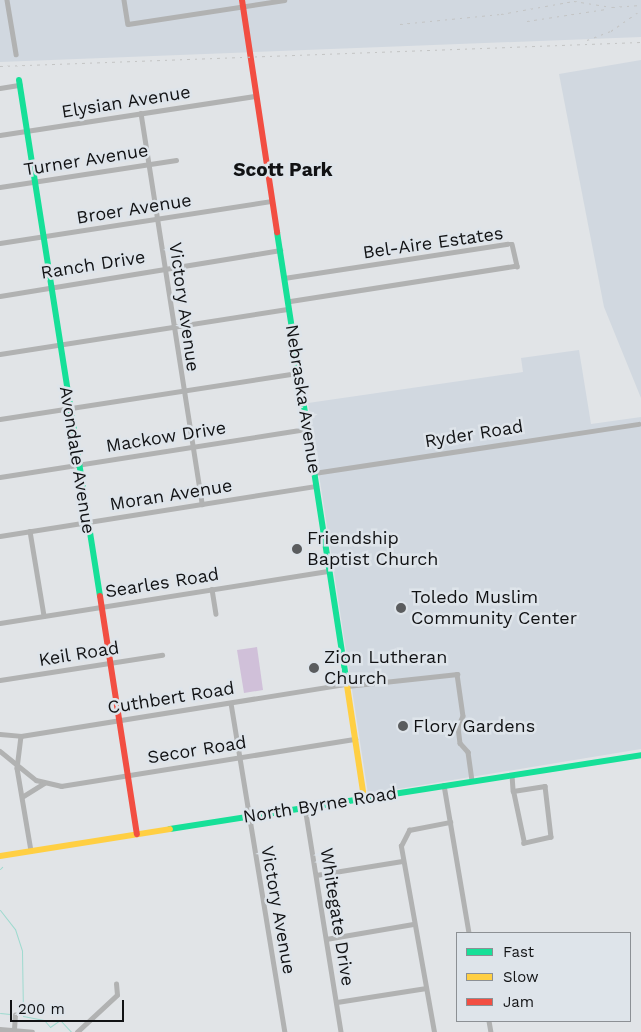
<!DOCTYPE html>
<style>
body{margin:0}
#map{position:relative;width:641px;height:1032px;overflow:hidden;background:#e1e4e7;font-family:"Work Sans",sans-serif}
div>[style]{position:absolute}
.built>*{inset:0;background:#d1d8e0}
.green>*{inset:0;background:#d0c0d9}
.stream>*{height:1px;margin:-0.5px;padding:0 0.5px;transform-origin:0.5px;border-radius:0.5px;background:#9edacf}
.street>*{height:4.5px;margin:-2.25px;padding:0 2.25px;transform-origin:2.25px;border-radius:2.25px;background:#b1b2b2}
.fast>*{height:6px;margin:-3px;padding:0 3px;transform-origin:3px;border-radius:3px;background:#16e098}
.slow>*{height:6px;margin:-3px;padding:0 3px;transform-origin:3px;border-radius:3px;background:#ffcf43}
.jam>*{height:6px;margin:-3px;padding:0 3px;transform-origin:3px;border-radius:3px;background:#f24e42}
.rail>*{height:1px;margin-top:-0.5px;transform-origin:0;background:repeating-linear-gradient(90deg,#c3c4c4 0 2.5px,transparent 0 7.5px)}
.dots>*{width:14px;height:14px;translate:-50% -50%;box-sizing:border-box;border:2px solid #dee4ea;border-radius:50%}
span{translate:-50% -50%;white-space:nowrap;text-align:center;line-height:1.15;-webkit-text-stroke:5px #dee4ea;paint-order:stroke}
.street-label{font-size:18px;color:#111214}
.poi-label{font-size:18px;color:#111214}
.left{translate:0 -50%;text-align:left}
.neighbourhood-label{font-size:19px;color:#111214;font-weight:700}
.legend{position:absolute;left:456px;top:932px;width:175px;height:90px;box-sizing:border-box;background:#dee4ea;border:1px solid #8c9094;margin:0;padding:6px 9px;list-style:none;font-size:15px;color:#111214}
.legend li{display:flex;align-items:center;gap:10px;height:25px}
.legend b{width:25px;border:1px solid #8c9094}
.scale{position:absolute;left:10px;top:1000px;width:114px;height:22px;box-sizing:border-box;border:2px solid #111214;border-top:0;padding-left:6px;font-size:15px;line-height:18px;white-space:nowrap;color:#111214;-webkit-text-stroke:4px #dee4ea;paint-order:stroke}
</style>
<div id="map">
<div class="built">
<div style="clip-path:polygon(0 0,641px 0,641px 37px,0 62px)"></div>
<div style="clip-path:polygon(641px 60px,641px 398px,604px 307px,559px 74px)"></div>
<div style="clip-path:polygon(579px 350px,591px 424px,641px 417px,641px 749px,368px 794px,308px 403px,523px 372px,521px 358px)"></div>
</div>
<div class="green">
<div style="clip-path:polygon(257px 647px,263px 690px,244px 693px,237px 650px)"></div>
</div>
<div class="stream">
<div style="left:0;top:869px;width:3px;rotate:-45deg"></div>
<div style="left:0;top:910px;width:24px;rotate:52deg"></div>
<div style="left:15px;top:929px;width:23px;rotate:72deg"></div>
<div style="left:22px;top:951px;width:65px;rotate:89.1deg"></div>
<div style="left:23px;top:1016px;width:21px;rotate:11deg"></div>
<div style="left:44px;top:1020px;width:9px;rotate:49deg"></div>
<div style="left:50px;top:1027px;width:12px;rotate:-35deg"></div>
<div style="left:60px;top:1020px;width:16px;rotate:47deg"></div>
<div style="left:0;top:1013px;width:10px;rotate:6deg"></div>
</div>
<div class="street">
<div style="left:7px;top:0;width:55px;rotate:80.5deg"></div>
<div style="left:124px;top:0;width:24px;rotate:81deg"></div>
<div style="left:128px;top:24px;width:158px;rotate:-8.7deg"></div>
<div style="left:0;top:88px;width:20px;rotate:-9deg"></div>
<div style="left:141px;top:113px;width:396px;rotate:81.1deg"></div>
<div style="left:0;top:135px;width:259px;rotate:-8.7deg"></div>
<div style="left:0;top:187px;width:178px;rotate:-8.7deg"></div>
<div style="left:0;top:243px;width:275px;rotate:-8.8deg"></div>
<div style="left:284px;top:278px;width:226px;rotate:-8.7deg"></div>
<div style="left:507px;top:244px;width:5px"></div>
<div style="left:512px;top:244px;width:23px;rotate:77deg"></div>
<div style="left:517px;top:266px;width:232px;rotate:171.1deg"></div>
<div style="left:0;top:296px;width:284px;rotate:-9.3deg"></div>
<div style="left:0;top:354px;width:292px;rotate:-8.9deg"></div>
<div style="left:0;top:419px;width:302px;rotate:-8.8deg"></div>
<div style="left:314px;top:473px;width:328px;rotate:-8.6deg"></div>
<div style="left:0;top:477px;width:311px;rotate:-8.9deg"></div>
<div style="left:30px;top:531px;width:86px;rotate:80.6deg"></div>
<div style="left:0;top:536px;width:320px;rotate:-9deg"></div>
<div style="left:212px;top:589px;width:25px;rotate:81deg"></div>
<div style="left:0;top:623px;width:333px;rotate:-9deg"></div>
<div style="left:0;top:680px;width:164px;rotate:-8.8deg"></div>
<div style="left:347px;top:686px;width:111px;rotate:-6.2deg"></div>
<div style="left:457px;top:674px;width:42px;rotate:81.9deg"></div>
<div style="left:463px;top:716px;width:12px;rotate:114deg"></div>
<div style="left:458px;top:727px;width:16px;rotate:83deg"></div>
<div style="left:460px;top:743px;width:12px;rotate:48deg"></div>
<div style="left:468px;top:752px;width:29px;rotate:82deg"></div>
<div style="left:231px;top:703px;width:333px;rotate:80.7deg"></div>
<div style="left:0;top:734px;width:21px;rotate:5deg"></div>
<div style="left:21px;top:736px;width:329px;rotate:-9.1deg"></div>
<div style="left:21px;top:736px;width:32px;rotate:97deg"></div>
<div style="left:17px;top:768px;width:84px;rotate:80.4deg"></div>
<div style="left:0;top:751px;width:46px;rotate:38.9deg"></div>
<div style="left:36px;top:780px;width:26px;rotate:13deg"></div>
<div style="left:61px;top:786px;width:298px;rotate:-9.1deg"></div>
<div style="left:512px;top:775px;width:16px;rotate:86deg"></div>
<div style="left:444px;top:785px;width:150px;rotate:80.4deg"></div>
<div style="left:545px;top:786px;width:51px;rotate:83.3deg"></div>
<div style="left:551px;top:837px;width:28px;rotate:167deg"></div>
<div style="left:524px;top:843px;width:53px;rotate:-101.9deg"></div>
<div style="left:513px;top:791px;width:32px;rotate:-9deg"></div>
<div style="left:22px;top:797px;width:26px;rotate:-32deg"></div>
<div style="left:305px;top:807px;width:228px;rotate:80.9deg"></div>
<div style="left:316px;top:875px;width:87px;rotate:-9.2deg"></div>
<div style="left:326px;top:939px;width:88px;rotate:-9.8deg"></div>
<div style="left:337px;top:1002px;width:90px;rotate:-8.9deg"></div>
<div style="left:489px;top:1021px;width:11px;rotate:80deg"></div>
<div style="left:0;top:1029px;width:32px;rotate:5deg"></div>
<div style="left:14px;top:1029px;width:14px;rotate:-86deg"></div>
<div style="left:77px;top:1032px;width:54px;rotate:-42.8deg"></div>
<div style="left:117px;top:995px;width:11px;rotate:-95deg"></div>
<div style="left:434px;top:1032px;width:189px;rotate:-100.1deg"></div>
<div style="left:401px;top:846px;width:18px;rotate:-63deg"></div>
<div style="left:409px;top:830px;width:42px;rotate:-11deg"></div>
</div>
<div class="fast">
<div style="left:19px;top:80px;width:522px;rotate:81.08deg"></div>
<div style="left:277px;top:232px;width:452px;rotate:81.2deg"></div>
<div style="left:170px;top:829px;width:477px;rotate:-8.9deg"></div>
</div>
<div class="slow">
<div style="left:346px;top:679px;width:120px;rotate:81.4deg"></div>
<div style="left:0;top:856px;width:172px;rotate:-9deg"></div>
</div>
<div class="jam">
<div style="left:242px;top:0;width:235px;rotate:81.4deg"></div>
<div style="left:100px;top:596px;width:241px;rotate:81.2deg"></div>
</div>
<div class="rail">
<div style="left:527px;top:21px;width:80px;rotate:-8.6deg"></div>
<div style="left:400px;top:24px;width:101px;rotate:-5.7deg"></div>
<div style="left:501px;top:14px;width:74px;rotate:-10.1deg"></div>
<div style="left:574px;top:1px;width:38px;rotate:9deg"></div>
<div style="left:612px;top:7px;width:29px;rotate:-4deg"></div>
<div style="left:587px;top:40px;width:26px;rotate:-21deg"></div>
<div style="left:611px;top:31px;width:37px;rotate:-35deg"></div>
<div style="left:0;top:66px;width:641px;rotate:-2.14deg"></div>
</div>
<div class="dots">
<div style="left:297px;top:549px;background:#5a5c5e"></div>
<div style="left:401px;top:608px;background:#5a5c5e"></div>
<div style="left:314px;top:668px;background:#5a5c5e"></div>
<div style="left:403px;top:726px;background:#5a5c5e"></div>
</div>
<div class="street-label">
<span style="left:126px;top:102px;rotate:-9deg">Elysian Avenue</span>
<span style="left:86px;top:160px;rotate:-9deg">Turner Avenue</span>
<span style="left:134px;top:209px;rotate:-9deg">Broer Avenue</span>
<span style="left:433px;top:243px;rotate:-8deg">Bel-Aire Estates</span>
<span style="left:93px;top:265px;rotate:-9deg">Ranch Drive</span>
<span style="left:184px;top:307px;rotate:82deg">Victory Avenue</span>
<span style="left:303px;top:399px;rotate:81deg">Nebraska Avenue</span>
<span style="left:474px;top:434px;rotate:-9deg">Ryder Road</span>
<span style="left:166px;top:437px;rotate:-9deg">Mackow Drive</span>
<span style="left:77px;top:460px;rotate:81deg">Avondale Avenue</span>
<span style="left:171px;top:495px;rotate:-9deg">Moran Avenue</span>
<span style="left:162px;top:583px;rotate:-9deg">Searles Road</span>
<span style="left:79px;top:654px;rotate:-9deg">Keil Road</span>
<span style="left:171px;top:698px;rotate:-9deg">Cuthbert Road</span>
<span style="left:197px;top:750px;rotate:-9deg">Secor Road</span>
<span style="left:320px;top:805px;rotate:-9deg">North Byrne Road</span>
<span style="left:278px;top:910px;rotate:80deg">Victory Avenue</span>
<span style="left:337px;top:917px;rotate:81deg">Whitegate Drive</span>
</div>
<div class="poi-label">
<span class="left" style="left:307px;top:549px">Friendship<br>Baptist Church</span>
<span class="left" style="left:411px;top:608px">Toledo Muslim<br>Community Center</span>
<span class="left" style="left:324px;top:668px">Zion Lutheran<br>Church</span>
<span class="left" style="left:413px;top:726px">Flory Gardens</span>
</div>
<div class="neighbourhood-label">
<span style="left:283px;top:170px">Scott Park</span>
</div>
<ul class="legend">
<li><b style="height:6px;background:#16e098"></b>Fast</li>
<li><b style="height:6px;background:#ffcf43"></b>Slow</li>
<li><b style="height:6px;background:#f24e42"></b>Jam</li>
</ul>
<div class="scale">200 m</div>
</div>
